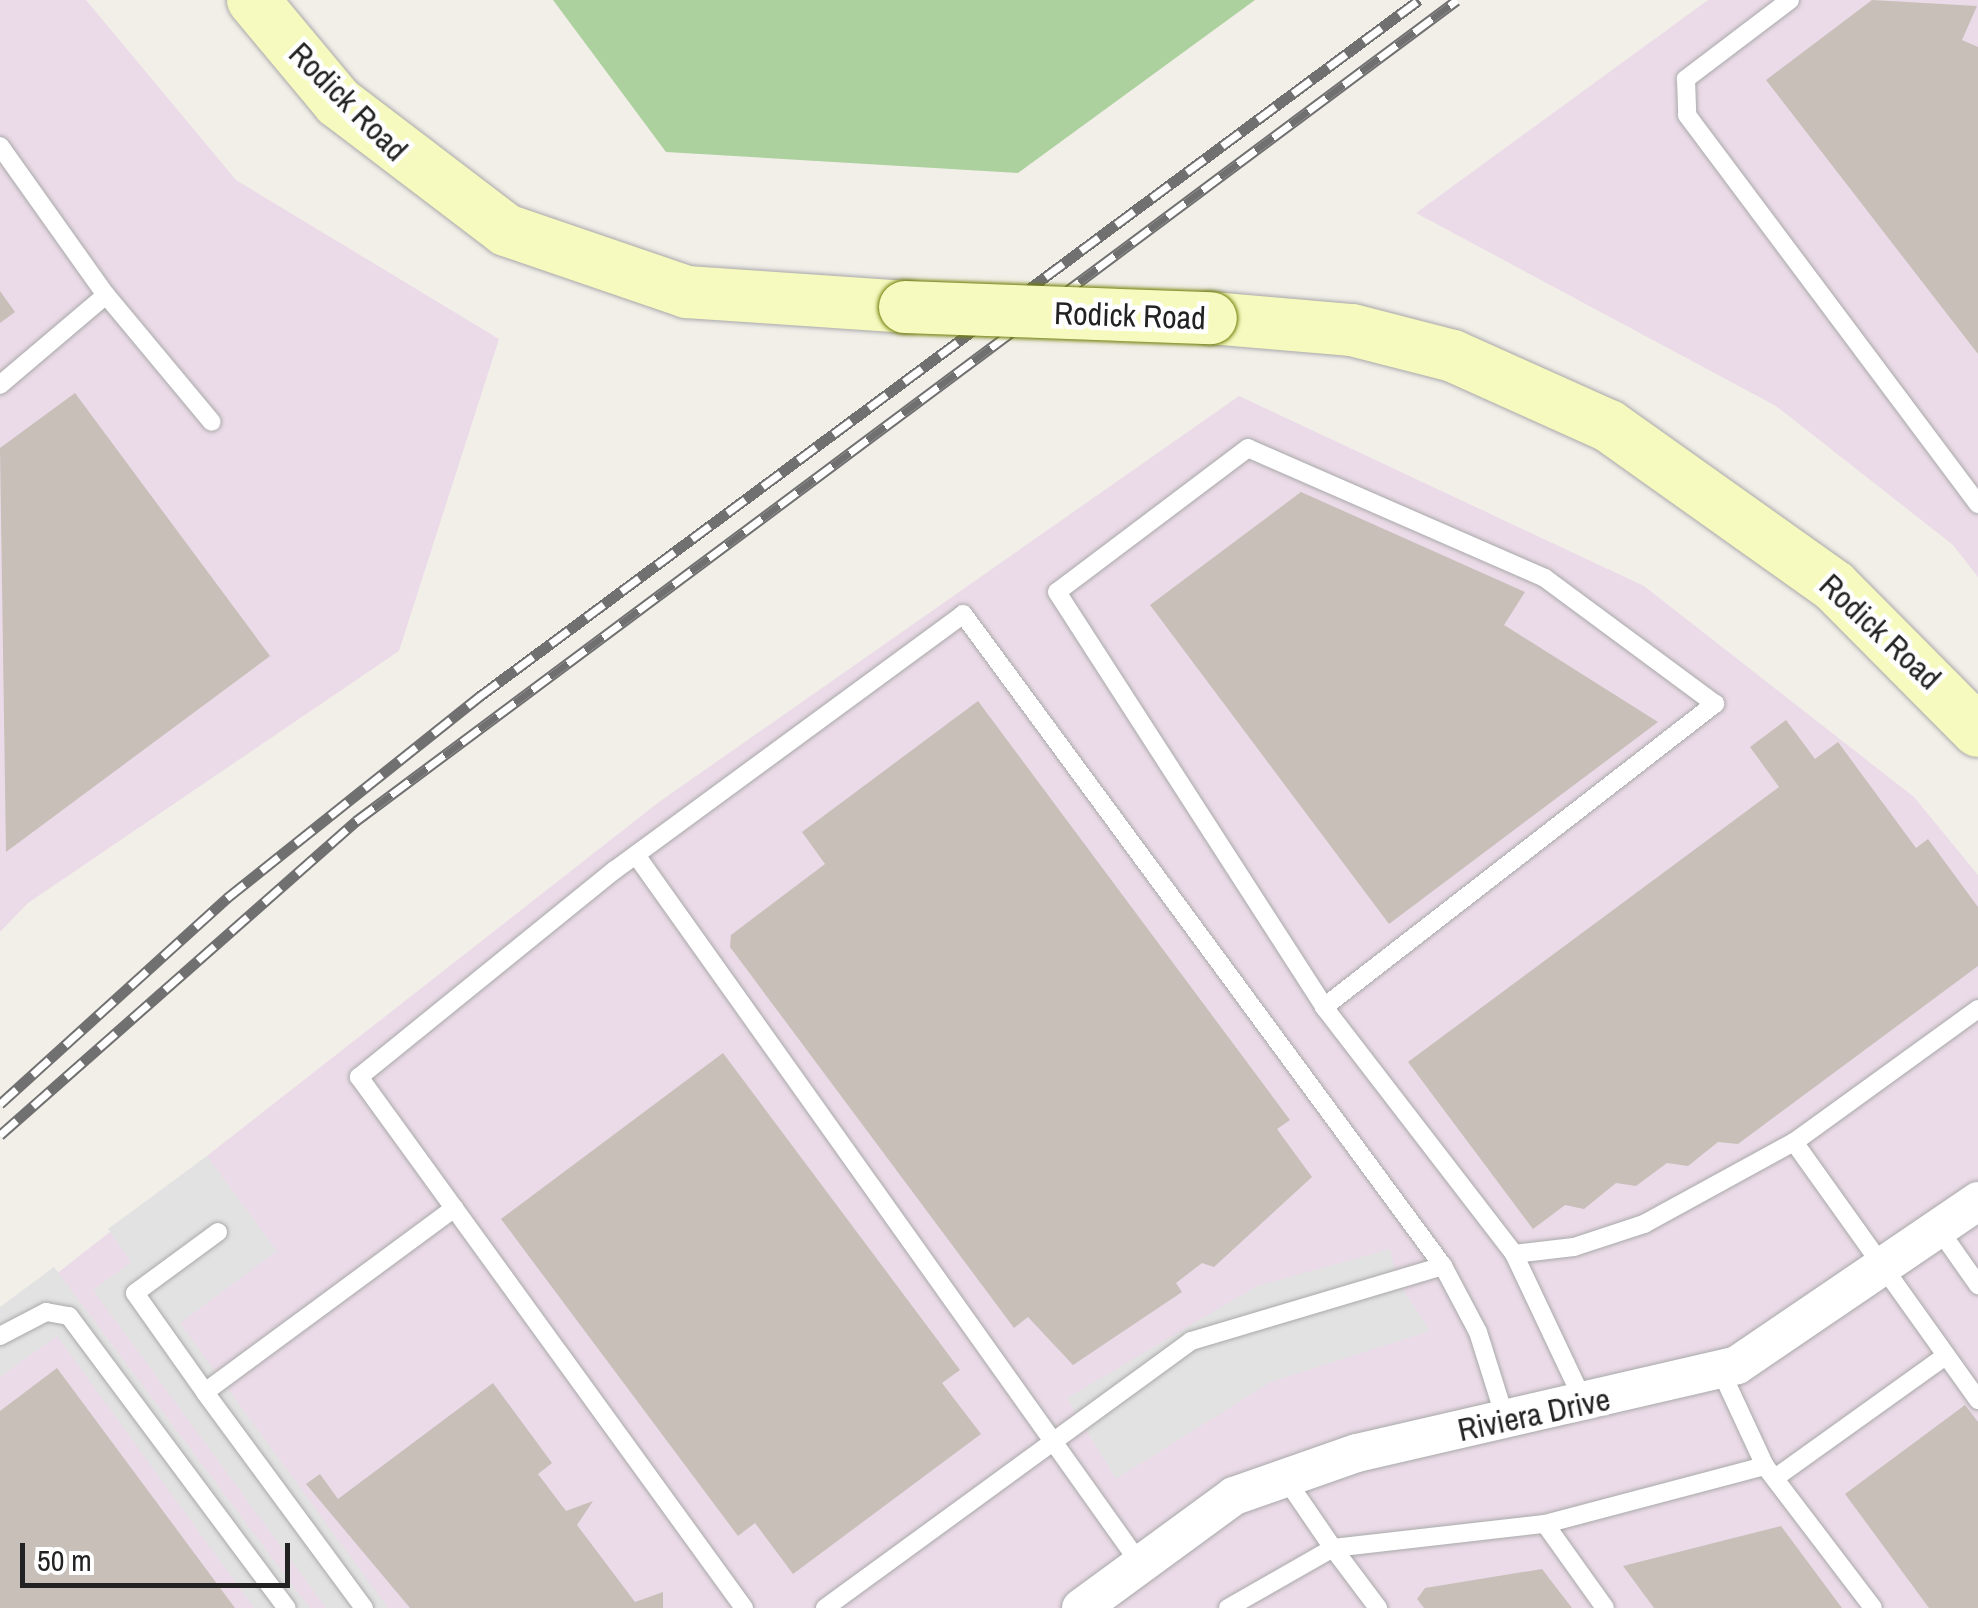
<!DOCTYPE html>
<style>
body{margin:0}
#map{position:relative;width:1978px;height:1608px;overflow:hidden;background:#f2efe9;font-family:"Archivo Narrow",sans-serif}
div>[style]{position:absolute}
.industrial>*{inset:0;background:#ebdbe8}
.forest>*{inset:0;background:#add19e}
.parking>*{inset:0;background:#e2e2e2}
.building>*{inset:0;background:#c7bfb8}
.roads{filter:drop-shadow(0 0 2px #a9a9a9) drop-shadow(0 0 2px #a9a9a9)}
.lane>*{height:18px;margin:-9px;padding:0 9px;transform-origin:9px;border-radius:9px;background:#fff}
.street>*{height:38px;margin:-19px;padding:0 19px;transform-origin:19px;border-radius:19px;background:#fff}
.secondary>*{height:52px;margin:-26px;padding:0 26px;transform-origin:26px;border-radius:26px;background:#f7fabf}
.rail>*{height:11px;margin-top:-5.5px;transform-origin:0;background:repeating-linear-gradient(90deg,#fff 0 22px,#707070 0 44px);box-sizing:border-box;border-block:2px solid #707070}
.bridges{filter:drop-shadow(0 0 2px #707d05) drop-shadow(0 0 2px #707d05)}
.secondary-bridge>*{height:52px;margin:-26px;padding:0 26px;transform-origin:26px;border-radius:26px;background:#f7fabf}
span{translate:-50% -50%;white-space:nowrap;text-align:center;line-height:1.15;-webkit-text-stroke:9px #fff;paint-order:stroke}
.street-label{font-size:32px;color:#222}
.scale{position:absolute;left:20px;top:1543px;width:270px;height:45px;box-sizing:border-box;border:5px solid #222;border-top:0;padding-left:12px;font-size:30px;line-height:35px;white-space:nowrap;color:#222;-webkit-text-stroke:8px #fff;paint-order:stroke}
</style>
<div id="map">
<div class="industrial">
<div style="clip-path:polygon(0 0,86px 0,236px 180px,499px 339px,399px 651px,28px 903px,0 932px)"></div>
<div style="clip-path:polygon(1708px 0,1978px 0,1978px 577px,1953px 545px,1776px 406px,1416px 213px)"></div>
<div style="clip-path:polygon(1239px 396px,1644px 586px,1914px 797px,1978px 875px,1978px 1608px,0 1608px,0 1318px,659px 802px)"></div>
</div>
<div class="forest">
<div style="clip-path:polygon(553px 0,1255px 0,1018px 173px,666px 152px)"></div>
</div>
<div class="parking">
<div style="clip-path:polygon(207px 1156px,277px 1251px,180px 1323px,388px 1608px,326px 1608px,93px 1290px,131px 1262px,108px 1229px)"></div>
<div style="clip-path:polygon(1390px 1249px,1397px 1280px,1430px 1331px,1271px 1382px,1116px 1479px,1067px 1398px,1257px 1286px)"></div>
<div style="clip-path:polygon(54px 1267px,310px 1608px,254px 1608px,57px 1336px,0 1377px,0 1307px)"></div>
</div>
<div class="building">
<div style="clip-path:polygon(1872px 0,1977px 6px,1962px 40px,1978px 47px,1978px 354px,1766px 80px)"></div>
<div style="clip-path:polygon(0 291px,15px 312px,0 323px)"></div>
<div style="clip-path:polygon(75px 393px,270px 656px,6px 852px,0 448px)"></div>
<div style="clip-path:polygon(1301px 492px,1525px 592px,1504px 625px,1658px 722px,1389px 924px,1150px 605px)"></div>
<div style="clip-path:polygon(978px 701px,1290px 1120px,1277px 1129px,1312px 1177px,1214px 1267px,1202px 1263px,1176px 1283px,1182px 1292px,1073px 1365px,1028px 1317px,1014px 1328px,730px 947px,731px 935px,825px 864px,802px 832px)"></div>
<div style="clip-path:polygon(1786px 720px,1815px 759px,1838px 742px,1916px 848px,1928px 839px,1978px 907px,1978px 966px,1738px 1144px,1718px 1142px,1688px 1166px,1667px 1163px,1636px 1186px,1616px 1183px,1584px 1209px,1565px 1205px,1533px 1229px,1408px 1062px,1779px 787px,1750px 747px)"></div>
<div style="clip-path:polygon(723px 1053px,960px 1370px,942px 1383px,981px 1434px,793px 1574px,755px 1523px,738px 1536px,501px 1219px)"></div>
<div style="clip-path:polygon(57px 1368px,235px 1608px,0 1608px,0 1411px)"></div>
<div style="clip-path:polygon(493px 1383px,552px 1463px,538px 1474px,566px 1511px,593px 1501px,577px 1525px,635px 1602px,663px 1592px,663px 1608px,410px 1608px,306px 1484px,320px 1474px,338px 1499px)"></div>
<div style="clip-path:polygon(1965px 1405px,1978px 1422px,1978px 1608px,1929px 1608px,1845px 1494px)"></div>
<div style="clip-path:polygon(1781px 1526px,1842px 1608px,1654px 1608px,1623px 1566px)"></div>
<div style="clip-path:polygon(1542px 1569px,1572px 1608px,1424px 1608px,1417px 1599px,1425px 1588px)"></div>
</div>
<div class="roads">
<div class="lane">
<div style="left:1790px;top:0;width:131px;rotate:142.8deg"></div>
<div style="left:1686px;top:79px;width:36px;rotate:88deg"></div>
<div style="left:1687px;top:115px;width:486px;rotate:53.2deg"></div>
<div style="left:0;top:146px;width:183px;rotate:54.6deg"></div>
<div style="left:106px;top:295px;width:139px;rotate:139.7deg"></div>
<div style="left:106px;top:295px;width:165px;rotate:50.2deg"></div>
<div style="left:636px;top:855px;width:871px;rotate:54.58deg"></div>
<div style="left:1324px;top:1007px;width:495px;rotate:-37.8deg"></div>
<div style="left:1715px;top:704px;width:212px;rotate:-143.5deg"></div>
<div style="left:1545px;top:578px;width:324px;rotate:-156.4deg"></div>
<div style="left:1248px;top:448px;width:239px;rotate:143deg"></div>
<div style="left:1057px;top:592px;width:493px;rotate:57.2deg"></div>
<div style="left:1324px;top:1007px;width:312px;rotate:52.4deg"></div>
<div style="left:1978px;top:1009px;width:227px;rotate:144.1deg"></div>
<div style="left:1794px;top:1142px;width:317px;rotate:54.5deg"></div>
<div style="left:1938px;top:1228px;width:70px;rotate:54.9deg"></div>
<div style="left:0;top:1336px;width:52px;rotate:-27.6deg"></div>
<div style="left:46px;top:1312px;width:23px;rotate:10deg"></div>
<div style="left:69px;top:1316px;width:364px;rotate:53.3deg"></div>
<div style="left:1720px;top:1369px;width:107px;rotate:65.1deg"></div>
<div style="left:1765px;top:1466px;width:178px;rotate:52.7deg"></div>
<div style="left:205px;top:1392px;width:121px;rotate:-125.3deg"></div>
<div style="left:135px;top:1293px;width:103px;rotate:-36.3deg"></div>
<div style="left:1584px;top:1402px;width:164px;rotate:-115.3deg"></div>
<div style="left:1514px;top:1254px;width:60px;rotate:-6.7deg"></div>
<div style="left:1574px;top:1247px;width:74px;rotate:-18.2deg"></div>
<div style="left:1644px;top:1224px;width:171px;rotate:-28.7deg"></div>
<div style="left:1285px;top:1478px;width:85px;rotate:55.6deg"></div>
<div style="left:1333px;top:1548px;width:213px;rotate:-6.5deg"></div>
<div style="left:1775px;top:1478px;width:208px;rotate:-35.6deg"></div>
<div style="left:364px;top:1608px;width:268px;rotate:-126.4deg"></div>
<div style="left:205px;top:1392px;width:310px;rotate:-36.4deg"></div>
<div style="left:744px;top:1608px;width:656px;rotate:-125.94deg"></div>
<div style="left:359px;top:1077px;width:329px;rotate:-39deg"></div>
<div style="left:615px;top:870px;width:432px;rotate:-36.3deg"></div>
<div style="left:963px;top:614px;width:810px;rotate:53.64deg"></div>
<div style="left:1443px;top:1266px;width:75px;rotate:62.1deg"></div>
<div style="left:1478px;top:1332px;width:93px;rotate:72.5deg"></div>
<div style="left:825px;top:1608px;width:453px;rotate:-36.1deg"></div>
<div style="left:1191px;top:1341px;width:263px;rotate:-16.6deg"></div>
<div style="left:1228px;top:1608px;width:121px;rotate:-29.7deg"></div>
<div style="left:1333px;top:1548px;width:75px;rotate:53.1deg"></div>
<div style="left:1605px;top:1608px;width:103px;rotate:-125.5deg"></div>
<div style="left:1545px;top:1524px;width:228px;rotate:-14.8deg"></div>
</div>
<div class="street">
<div style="left:1081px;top:1608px;width:190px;rotate:-36.2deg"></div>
<div style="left:1234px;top:1496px;width:130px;rotate:-19.3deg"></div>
<div style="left:1357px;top:1453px;width:390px;rotate:-13deg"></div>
<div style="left:1737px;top:1365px;width:292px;rotate:-34.2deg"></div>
</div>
<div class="secondary">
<div style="left:253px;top:0;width:133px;rotate:50.2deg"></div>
<div style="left:338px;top:102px;width:211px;rotate:37.3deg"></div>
<div style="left:506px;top:230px;width:191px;rotate:18.9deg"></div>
<div style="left:687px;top:292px;width:219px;rotate:3.9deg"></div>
<div style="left:1211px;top:318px;width:142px;rotate:4.9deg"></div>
<div style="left:1352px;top:330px;width:104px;rotate:14.4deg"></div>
<div style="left:1453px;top:356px;width:171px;rotate:24.2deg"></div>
<div style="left:1609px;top:426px;width:276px;rotate:35.4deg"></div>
<div style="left:1834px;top:586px;width:204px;rotate:45.2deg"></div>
</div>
</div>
<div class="rail">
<div style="left:0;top:1104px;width:307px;rotate:-42.2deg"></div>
<div style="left:227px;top:898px;width:324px;rotate:-38.6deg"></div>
<div style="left:480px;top:696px;width:1169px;rotate:-36.55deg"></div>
<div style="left:0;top:1135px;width:475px;rotate:-41.4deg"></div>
<div style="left:356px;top:821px;width:1373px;rotate:-36.71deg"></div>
</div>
<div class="bridges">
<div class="secondary-bridge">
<div style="left:905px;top:307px;width:306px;rotate:2.1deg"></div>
</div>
</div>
<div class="street-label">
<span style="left:348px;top:102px;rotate:45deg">Rodick Road</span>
<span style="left:1130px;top:316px;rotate:2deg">Rodick Road</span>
<span style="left:1880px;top:632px;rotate:43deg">Rodick Road</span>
<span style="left:1534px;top:1415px;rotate:-12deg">Riviera Drive</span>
</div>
<div class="scale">50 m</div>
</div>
